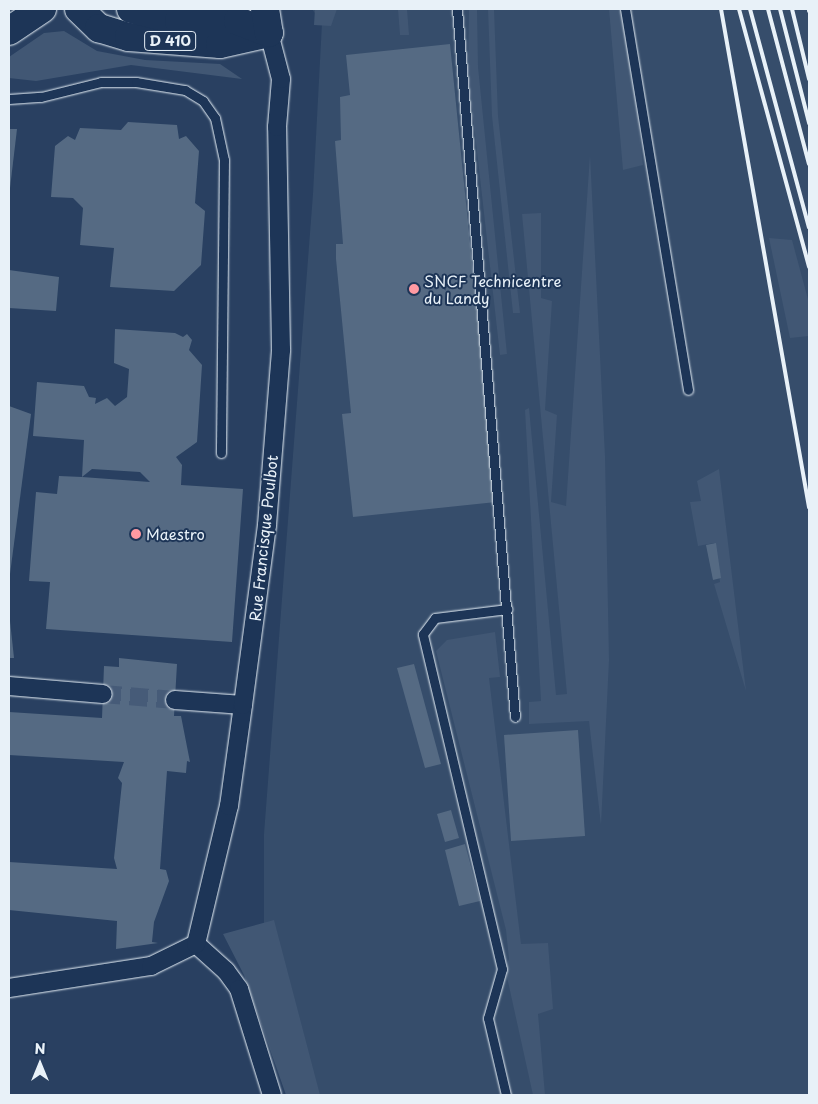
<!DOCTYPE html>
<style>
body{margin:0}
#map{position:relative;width:818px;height:1104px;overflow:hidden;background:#294061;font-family:"Playpen Sans",sans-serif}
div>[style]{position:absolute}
.built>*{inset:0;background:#364d6b}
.green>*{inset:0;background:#415774}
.building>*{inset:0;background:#556a83}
.street-tunnel>*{height:18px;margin-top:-9px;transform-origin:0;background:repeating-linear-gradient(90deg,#465b78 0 18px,transparent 0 27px)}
.roads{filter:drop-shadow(0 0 1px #e8f1f8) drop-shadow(0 0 1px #e8f1f8)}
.lane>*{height:9px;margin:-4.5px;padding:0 4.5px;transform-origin:4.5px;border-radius:4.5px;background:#1d3557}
.street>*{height:18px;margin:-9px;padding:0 9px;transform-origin:9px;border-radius:9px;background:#1d3557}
.primary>*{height:28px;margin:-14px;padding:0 14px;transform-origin:14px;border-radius:14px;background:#1d3557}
.highway>*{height:28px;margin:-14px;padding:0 14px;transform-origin:14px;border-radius:14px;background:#1d3557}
.rail>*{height:4px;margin:-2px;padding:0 2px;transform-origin:2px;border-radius:2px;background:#e8f1f8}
.dots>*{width:14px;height:14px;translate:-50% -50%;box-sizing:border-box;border:2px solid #1d3557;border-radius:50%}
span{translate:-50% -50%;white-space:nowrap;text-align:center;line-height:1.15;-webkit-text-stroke:4px #1d3557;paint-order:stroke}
.shield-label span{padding:1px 4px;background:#1d3557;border:1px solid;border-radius:4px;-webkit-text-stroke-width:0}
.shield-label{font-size:14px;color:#e8f1f8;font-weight:700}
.poi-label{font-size:15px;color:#e8f1f8}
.left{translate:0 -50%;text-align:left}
.street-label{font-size:15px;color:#e8f1f8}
.frame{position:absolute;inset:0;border:10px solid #e8f1f8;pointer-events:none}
.north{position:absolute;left:15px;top:1039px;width:50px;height:50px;-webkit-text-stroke:4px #1d3557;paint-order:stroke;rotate:0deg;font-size:14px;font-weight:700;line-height:20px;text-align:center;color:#e8f1f8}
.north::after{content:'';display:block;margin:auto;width:18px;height:22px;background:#e8f1f8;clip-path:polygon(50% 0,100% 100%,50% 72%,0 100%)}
</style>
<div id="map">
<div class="built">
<div style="clip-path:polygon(312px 9px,809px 9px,809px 1095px,294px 1095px,264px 1010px,264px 834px,313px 194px,322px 23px)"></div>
</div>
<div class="green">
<div style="clip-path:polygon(315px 9px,337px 9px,331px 26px,314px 25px)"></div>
<div style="clip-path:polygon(398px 9px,407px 9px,409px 35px,400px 35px)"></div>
<div style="clip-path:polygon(469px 9px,477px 9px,478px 67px,507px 354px,500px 355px,468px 71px)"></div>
<div style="clip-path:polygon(488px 9px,494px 9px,498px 116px,520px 313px,513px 313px,492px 116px)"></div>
<div style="clip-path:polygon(609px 9px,620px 9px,626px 19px,643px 165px,623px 170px)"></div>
<div style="clip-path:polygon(64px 31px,97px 51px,145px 60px,220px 64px,242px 79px,131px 65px,36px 81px,9px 78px,9px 57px,44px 33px)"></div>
<div style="clip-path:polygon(590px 155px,605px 456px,609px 660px,601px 825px,589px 721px,529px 724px,529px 702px,541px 701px,525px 410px,529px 408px,556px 695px,567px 694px,522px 214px,541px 213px,541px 298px,552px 301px,545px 410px,557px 415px,551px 502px,566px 506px)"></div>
<div style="clip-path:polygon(769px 238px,792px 240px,809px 303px,809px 336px,790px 338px)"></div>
<div style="clip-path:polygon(719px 469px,746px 691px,714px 584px,720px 582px,714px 543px,698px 546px,690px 502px,701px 501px,697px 481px)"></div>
<div style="clip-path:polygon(495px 632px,500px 677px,489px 678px,521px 944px,548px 943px,553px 1009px,538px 1014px,545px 1095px,533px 1095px,505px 968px,509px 959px,506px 930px,436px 651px,447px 640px)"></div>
<div style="clip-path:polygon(274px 920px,320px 1095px,286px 1095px,244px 975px,223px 934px)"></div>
</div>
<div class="building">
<div style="clip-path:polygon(450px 44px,496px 502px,353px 517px,342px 414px,351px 413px,336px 259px,336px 244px,343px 244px,335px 141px,341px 140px,340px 97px,350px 95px,346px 55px)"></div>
<div style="clip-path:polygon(128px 122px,177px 125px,179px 139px,186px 136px,199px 151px,195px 203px,205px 211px,201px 265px,174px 291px,110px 287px,114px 248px,80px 245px,83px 208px,73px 198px,51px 197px,55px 146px,68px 136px,75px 140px,80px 128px,121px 130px)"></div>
<div style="clip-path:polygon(9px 129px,17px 129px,10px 188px,9px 188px)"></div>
<div style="clip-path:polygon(9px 270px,59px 277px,56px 311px,9px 308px)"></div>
<div style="clip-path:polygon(evenodd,115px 329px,175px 333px,183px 337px,187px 334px,192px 340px,189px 350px,202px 365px,197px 442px,176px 457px,182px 465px,181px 485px,243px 489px,232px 642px,46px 629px,50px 582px,29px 581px,36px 492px,57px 494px,59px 476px,82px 477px,84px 440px,33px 436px,37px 382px,84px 386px,89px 397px,96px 398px,95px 404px,107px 398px,115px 406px,127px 397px,129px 369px,114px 363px,115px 329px,92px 469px,140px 472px,150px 482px,82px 477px,92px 469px)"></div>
<div style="clip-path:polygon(9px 406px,31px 414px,10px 574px,9px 574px)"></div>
<div style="clip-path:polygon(716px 543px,721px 578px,713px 580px,706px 545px)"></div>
<div style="clip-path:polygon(9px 621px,10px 621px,14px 658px,9px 658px)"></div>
<div style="clip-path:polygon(119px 658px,177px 664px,174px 716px,181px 716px,190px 762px,187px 761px,186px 773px,167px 771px,160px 869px,166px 870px,169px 881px,154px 922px,152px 942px,158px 943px,116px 949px,117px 921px,9px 910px,9px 862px,117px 869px,114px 858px,122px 783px,118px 778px,124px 762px,9px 755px,9px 712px,102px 718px,104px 666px,119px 667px)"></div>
<div style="clip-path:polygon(414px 664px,441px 764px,425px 768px,397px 668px)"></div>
<div style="clip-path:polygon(578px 730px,585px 836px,511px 841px,504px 735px)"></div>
<div style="clip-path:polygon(451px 810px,459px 838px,445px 842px,437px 814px)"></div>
<div style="clip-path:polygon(465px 844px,480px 901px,459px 906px,445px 850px)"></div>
</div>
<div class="street-tunnel">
<div style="left:103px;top:694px;width:72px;rotate:4.8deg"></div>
</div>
<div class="roads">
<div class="lane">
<div style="left:457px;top:9px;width:710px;rotate:85.32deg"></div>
<div style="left:625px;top:9px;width:386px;rotate:80.6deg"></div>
<div style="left:9px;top:99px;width:32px;rotate:-4deg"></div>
<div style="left:41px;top:97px;width:62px;rotate:-14deg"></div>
<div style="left:101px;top:82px;width:35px"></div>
<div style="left:136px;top:82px;width:50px;rotate:9.3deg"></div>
<div style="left:185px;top:90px;width:21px;rotate:31deg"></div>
<div style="left:203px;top:101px;width:21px;rotate:55deg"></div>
<div style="left:215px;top:118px;width:43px;rotate:77.9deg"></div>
<div style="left:224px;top:160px;width:293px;rotate:90.6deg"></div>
<div style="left:506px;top:1095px;width:79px;rotate:-103.2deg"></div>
<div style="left:488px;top:1018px;width:51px;rotate:-74.1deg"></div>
<div style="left:502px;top:969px;width:344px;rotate:-103.3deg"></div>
<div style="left:423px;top:634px;width:20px;rotate:-53deg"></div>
<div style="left:435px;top:618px;width:73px;rotate:-7.1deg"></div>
</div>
<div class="street">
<div style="left:9px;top:686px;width:94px;rotate:4.9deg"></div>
<div style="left:175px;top:700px;width:68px;rotate:4.2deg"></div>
<div style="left:196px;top:944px;width:40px;rotate:42deg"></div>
<div style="left:226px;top:971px;width:22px;rotate:54deg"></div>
<div style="left:239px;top:989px;width:111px;rotate:72.7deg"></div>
<div style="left:9px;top:988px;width:144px;rotate:-8.8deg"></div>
<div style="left:151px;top:966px;width:50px;rotate:-26.1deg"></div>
<div style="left:196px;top:944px;width:142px;rotate:-76.6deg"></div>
<div style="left:229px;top:806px;width:102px;rotate:-82.1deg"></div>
<div style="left:243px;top:705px;width:182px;rotate:-82.4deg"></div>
<div style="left:267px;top:525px;width:176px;rotate:-85.4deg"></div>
<div style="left:281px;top:350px;width:223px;rotate:-91deg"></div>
<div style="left:277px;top:127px;width:48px;rotate:-85.2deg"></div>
<div style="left:281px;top:79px;width:48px;rotate:-104.6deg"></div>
</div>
<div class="primary">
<div style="left:79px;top:9px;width:28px;rotate:44deg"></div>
<div style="left:99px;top:28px;width:31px;rotate:17deg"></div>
<div style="left:129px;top:37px;width:91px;rotate:4.4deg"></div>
<div style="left:220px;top:44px;width:50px;rotate:-12.7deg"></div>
<div style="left:131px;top:9px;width:49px;rotate:14deg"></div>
<div style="left:179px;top:21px;width:59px"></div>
<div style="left:238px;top:21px;width:33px;rotate:21deg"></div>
<div style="left:9px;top:31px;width:40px;rotate:-34deg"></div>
</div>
<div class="highway">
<div style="left:265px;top:9px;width:24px;rotate:81deg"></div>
</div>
</div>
<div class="rail">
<div style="left:721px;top:9px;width:506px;rotate:79.98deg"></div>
<div style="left:739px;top:9px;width:267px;rotate:74.8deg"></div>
<div style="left:750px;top:9px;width:226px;rotate:74.9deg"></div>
<div style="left:768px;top:9px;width:160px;rotate:75.2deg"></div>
<div style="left:780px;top:9px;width:118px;rotate:75.7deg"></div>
<div style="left:792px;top:9px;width:72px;rotate:76.3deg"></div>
<div style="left:809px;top:9px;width:2px;rotate:90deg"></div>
</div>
<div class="dots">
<div style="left:414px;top:289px;background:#ff9aa2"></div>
<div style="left:136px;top:534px;background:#ff9aa2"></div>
</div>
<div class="shield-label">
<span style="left:170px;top:41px">D 410</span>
</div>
<div class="poi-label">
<span class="left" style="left:424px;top:289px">SNCF Technicentre<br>du Landy</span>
<span class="left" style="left:146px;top:534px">Maestro</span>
</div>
<div class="street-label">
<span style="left:263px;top:538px;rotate:-84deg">Rue Francisque Poulbot</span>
</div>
<div class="frame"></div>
<div class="north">N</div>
</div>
